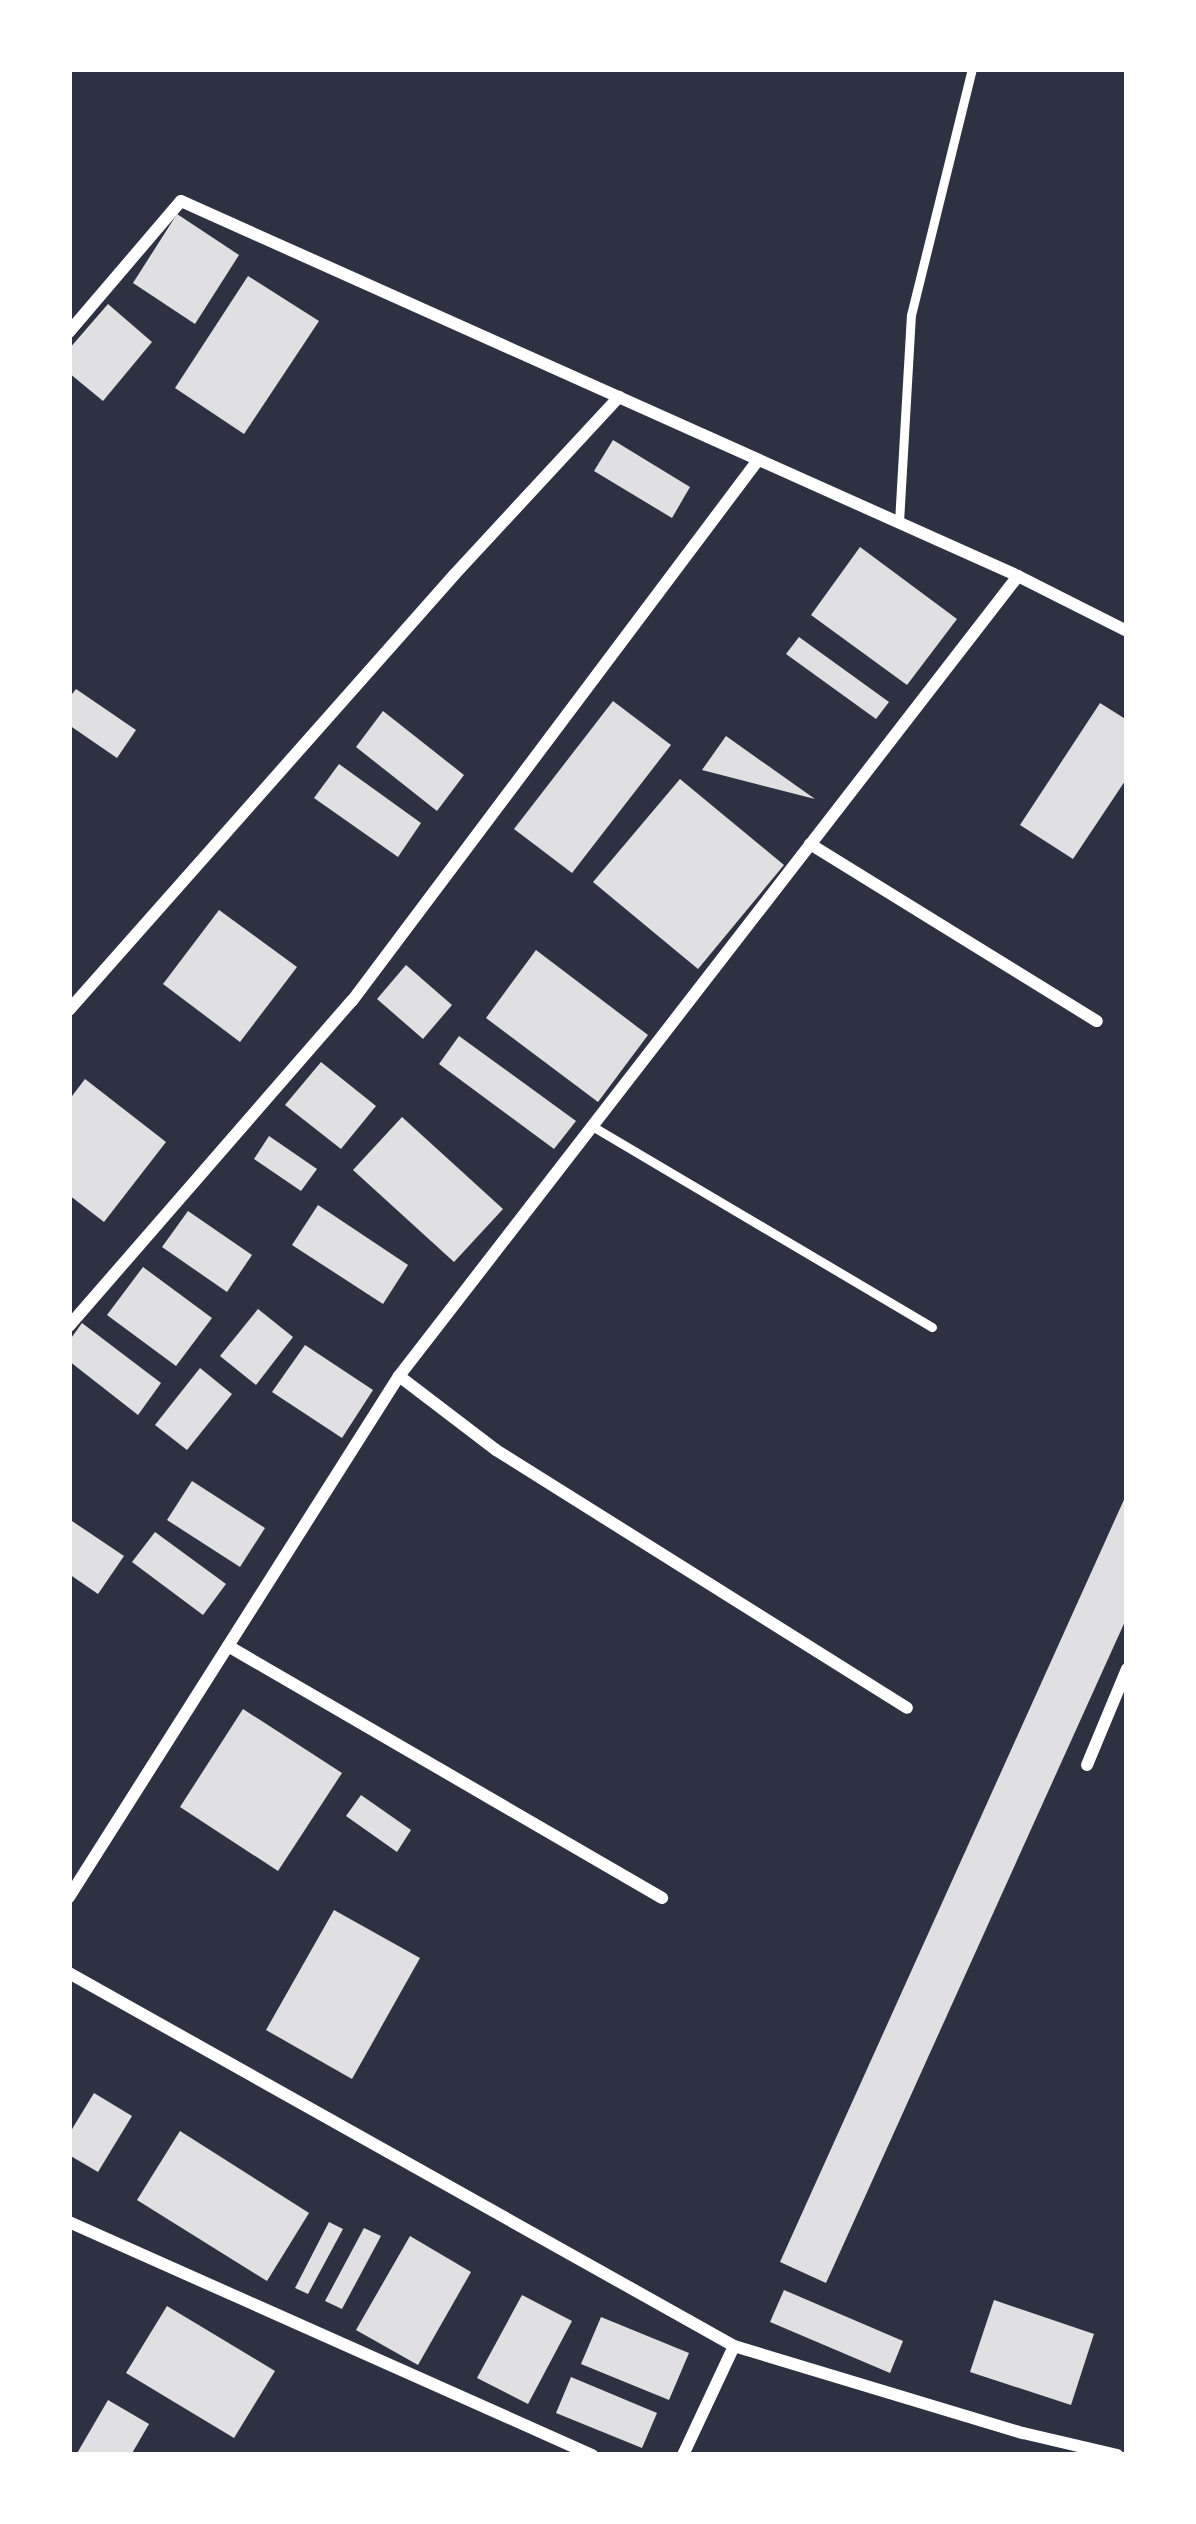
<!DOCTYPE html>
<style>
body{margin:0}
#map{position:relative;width:1196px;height:2524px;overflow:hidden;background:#2d3142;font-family:"Noto Serif",serif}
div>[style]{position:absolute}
.building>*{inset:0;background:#e0e0e3}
.service>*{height:9px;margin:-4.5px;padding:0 4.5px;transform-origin:4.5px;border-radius:4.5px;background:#fff}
.minor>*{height:12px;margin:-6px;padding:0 6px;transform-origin:6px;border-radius:6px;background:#fff}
span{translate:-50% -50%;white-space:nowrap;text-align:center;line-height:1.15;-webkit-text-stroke:12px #fff;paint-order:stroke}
.frame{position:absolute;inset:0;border:72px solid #fff;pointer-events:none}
</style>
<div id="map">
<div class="building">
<div style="clip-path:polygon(177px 214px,239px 255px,195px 324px,133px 283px)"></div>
<div style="clip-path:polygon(248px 276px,319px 321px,244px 434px,175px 388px)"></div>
<div style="clip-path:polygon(108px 304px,152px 342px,103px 401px,69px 373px,69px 349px)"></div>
<div style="clip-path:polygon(613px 440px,690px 487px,672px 518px,594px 471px)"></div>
<div style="clip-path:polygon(860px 547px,957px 619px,907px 685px,811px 615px)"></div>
<div style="clip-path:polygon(799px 637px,889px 702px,876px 719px,786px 654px)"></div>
<div style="clip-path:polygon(76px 689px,136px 730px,117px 758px,69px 725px,69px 698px)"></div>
<div style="clip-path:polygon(613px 701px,671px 745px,572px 873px,514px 829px)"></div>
<div style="clip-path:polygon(1100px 703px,1127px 720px,1127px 778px,1073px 859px,1020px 825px)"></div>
<div style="clip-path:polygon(383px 711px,464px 775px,437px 811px,356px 747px)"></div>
<div style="clip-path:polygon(726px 736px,815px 799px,702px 770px)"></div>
<div style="clip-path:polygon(339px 764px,421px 823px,398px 857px,314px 798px)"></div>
<div style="clip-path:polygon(680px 779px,784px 865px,698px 969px,593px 882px)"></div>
<div style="clip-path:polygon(219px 910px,297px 967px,240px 1042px,163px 984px)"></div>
<div style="clip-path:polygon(536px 950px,648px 1035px,598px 1102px,486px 1018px)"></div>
<div style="clip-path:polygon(406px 965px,452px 1005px,423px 1039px,377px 999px)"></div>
<div style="clip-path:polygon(459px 1036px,576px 1121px,554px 1149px,439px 1064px)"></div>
<div style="clip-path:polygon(321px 1062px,376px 1106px,341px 1149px,285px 1105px)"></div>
<div style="clip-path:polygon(85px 1079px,166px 1142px,104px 1222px,69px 1195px,69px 1100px)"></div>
<div style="clip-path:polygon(402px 1117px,503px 1209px,454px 1262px,353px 1170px)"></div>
<div style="clip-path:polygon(269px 1136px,317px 1169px,301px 1191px,254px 1159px)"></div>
<div style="clip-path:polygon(318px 1205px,408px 1265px,383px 1304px,292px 1245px)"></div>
<div style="clip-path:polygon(188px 1211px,252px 1255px,227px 1292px,162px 1247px)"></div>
<div style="clip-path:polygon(143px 1267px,212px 1318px,176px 1366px,107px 1315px)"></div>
<div style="clip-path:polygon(258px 1309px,293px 1337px,256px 1385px,220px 1356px)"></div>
<div style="clip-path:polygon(82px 1323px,161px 1383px,138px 1415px,69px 1361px,69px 1341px)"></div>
<div style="clip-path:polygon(305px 1345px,373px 1390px,342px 1438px,272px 1392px)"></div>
<div style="clip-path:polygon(200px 1368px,232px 1394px,187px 1450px,155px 1425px)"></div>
<div style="clip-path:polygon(192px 1481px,265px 1528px,240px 1567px,167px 1520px)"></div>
<div style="clip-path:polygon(1127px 1493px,1127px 1617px,826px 2283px,780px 2262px)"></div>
<div style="clip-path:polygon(69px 1519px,124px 1556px,98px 1594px,69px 1574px)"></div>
<div style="clip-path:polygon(155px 1532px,226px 1584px,203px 1615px,132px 1562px)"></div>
<div style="clip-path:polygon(243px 1709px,342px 1773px,278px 1871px,180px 1807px)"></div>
<div style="clip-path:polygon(361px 1795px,411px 1830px,397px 1852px,346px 1816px)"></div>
<div style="clip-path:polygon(334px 1910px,420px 1958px,352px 2079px,266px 2030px)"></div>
<div style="clip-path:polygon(94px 2093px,132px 2116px,98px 2172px,69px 2155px,69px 2134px)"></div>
<div style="clip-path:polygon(180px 2131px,309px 2213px,267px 2281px,137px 2200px)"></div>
<div style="clip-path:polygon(329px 2222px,343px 2229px,308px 2294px,295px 2288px)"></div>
<div style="clip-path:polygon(364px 2228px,381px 2236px,342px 2309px,325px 2301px)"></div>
<div style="clip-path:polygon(410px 2236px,471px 2272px,418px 2365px,356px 2330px)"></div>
<div style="clip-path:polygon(784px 2290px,903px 2341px,890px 2373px,770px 2322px)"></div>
<div style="clip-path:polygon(522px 2295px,572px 2321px,528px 2404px,477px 2378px)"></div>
<div style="clip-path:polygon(994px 2300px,1094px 2334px,1071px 2405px,970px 2372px)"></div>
<div style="clip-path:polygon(167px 2306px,275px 2371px,234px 2438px,126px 2373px)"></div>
<div style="clip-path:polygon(601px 2317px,689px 2353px,669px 2400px,581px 2364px)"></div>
<div style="clip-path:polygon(571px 2377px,657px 2413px,642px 2448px,556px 2413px)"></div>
<div style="clip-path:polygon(108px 2400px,149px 2424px,131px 2455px,76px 2455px)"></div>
</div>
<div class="service">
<div style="left:899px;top:522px;width:207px;rotate:-86.7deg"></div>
<div style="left:911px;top:315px;width:253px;rotate:-76.1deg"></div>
<div style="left:592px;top:1126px;width:395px;rotate:30.6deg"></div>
</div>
<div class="minor">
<div style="left:69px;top:332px;width:172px;rotate:-49.5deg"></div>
<div style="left:181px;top:201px;width:917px;rotate:24.13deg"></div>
<div style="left:1018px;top:576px;width:1012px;rotate:127.73deg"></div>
<div style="left:399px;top:1376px;width:617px;rotate:122.35deg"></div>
<div style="left:1018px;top:576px;width:122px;rotate:26.8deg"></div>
<div style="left:810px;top:844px;width:337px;rotate:31.7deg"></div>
<div style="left:69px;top:1010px;width:581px;rotate:-48.49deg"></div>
<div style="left:454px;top:575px;width:243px;rotate:-47.2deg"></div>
<div style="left:69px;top:1326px;width:431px;rotate:-49deg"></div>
<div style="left:352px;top:1001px;width:676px;rotate:-53.11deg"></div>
<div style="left:399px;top:1376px;width:122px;rotate:37.3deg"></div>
<div style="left:496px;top:1450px;width:485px;rotate:32.1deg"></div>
<div style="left:228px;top:1646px;width:502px;rotate:30.14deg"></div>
<div style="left:1087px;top:1765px;width:104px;rotate:-67.4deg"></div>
<div style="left:69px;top:1973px;width:762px;rotate:29.29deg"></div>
<div style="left:734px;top:2346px;width:302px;rotate:16.8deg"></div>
<div style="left:1023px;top:2433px;width:97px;rotate:13.2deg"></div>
<div style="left:69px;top:2222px;width:573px;rotate:24.01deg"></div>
<div style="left:683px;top:2455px;width:120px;rotate:-64.9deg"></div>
</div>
<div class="frame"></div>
</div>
